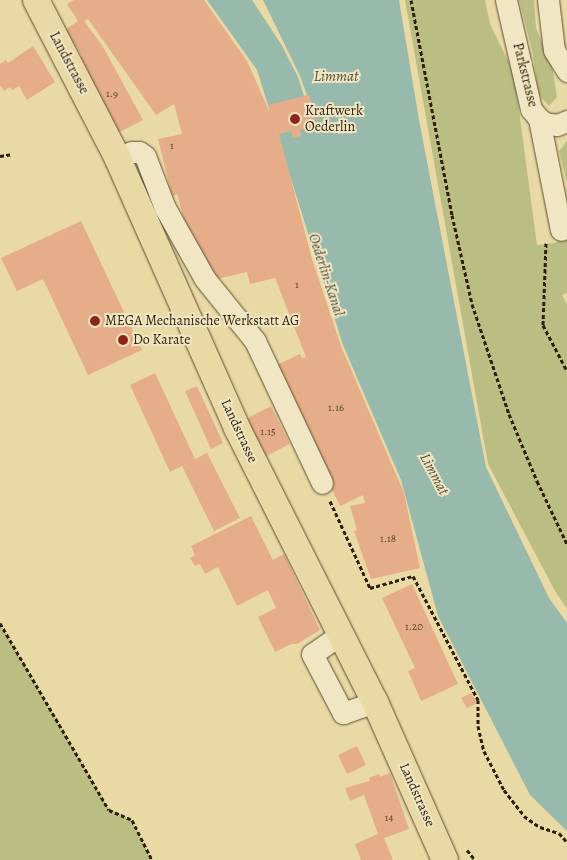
<!DOCTYPE html>
<style>
body{margin:0}
#map{position:relative;width:567px;height:860px;overflow:hidden;background:#e9d9a5;font-family:Alegreya,serif}
div>[style]{position:absolute}
.green>*{inset:0;background:#bbbe83}
.water>*{inset:0;background:#98baac}
.pier>*{inset:0;background:#e9d9a5}
.building>*{inset:0;background:#e5ae89}
.path>*{height:3px;margin-top:-1.5px;transform-origin:0;background:repeating-linear-gradient(90deg,#2e1e07 0 4px,transparent 0 6.5px)}
.roads{filter:drop-shadow(0 0 1px #5d4d2e) drop-shadow(0 0 1px #5d4d2e)}
.minor>*{height:21px;margin:-10.5px;padding:0 10.5px;transform-origin:10.5px;border-radius:10.5px;background:#f1e6c4}
.major>*{height:26px;margin:-13px;padding:0 13px;transform-origin:13px;border-radius:13px;background:#e9d9a5}
.dots>*{width:14px;height:14px;translate:-50% -50%;box-sizing:border-box;border:2px solid #f1e6c4;border-radius:50%}
span{translate:-50% -50%;white-space:nowrap;text-align:center;line-height:1.15;-webkit-text-stroke:4px #f1e6c4;paint-order:stroke}
.number-label{font-size:11px;color:#5c4228}
.number-label span{-webkit-text-stroke-width:0}
.street-label{font-size:14px;color:#2e1e07}
.poi-label{font-size:14px;color:#2e1e07}
.left{translate:0 -50%;text-align:left}
.water-label{font-size:15px;color:#4e4d39;font-style:italic}
</style>
<div id="map">
<div class="green">
<div style="clip-path:polygon(405px 0,485px 0,490px 24px,514px 73px,537px 245px,554px 243px,567px 238px,567px 293px,562px 295px,567px 304px,567px 609px,555px 591px,488px 464px)"></div>
<div style="clip-path:polygon(519px 0,534px 0,536px 28px,552px 66px,557px 97px,549px 106px,539px 95px,532px 50px)"></div>
<div style="clip-path:polygon(567px 141px,567px 183px,559px 151px)"></div>
<div style="clip-path:polygon(0 623px,109px 809px,132px 820px,152px 860px,0 860px)"></div>
</div>
<div class="water">
<div style="clip-path:polygon(207px 0,399px 0,419px 120px,486px 467px,549px 598px,567px 623px,567px 831px,530px 795px,438px 616px,401px 480px,343px 345px,257px 70px)"></div>
</div>
<div class="pier">
<div style="clip-path:polygon(252px 0,263px 0,300px 76px,307px 95px,304px 96px,298px 77px,281px 44px)"></div>
</div>
<div class="building">
<div style="clip-path:polygon(74px 0,204px 0,247px 61px,270px 113px,268px 105px,309px 95px,317px 126px,300px 130px,301px 136px,293px 138px,291px 131px,279px 134px,312px 259px,341px 346px,404px 493px,420px 568px,371px 579px,354px 531px,357px 530px,350px 506px,365px 503px,363px 495px,340px 506px,272px 367px,300px 354px,302px 358px,306px 357px,275px 278px,250px 284px,247px 272px,213px 280px,195px 258px,177px 194px,172px 196px,158px 139px,182px 134px,174px 104px,156px 115px,88px 19px,84px 21px,102px 45px,143px 120px,118px 133px,79px 57px,82px 56px,65px 30px,78px 21px,67px 4px)"></div>
<div style="clip-path:polygon(33px 46px,55px 82px,27px 100px,19px 86px,12px 90px,10px 87px,4px 91px,0 85px,0 64px,6px 60px,8px 63px)"></div>
<div style="clip-path:polygon(81px 221px,142px 350px,88px 375px,43px 279px,17px 291px,1px 258px)"></div>
<div style="clip-path:polygon(155px 373px,195px 459px,207px 453px,240px 518px,214px 531px,182px 466px,170px 472px,130px 385px)"></div>
<div style="clip-path:polygon(197px 386px,223px 443px,211px 449px,185px 391px)"></div>
<div style="clip-path:polygon(271px 406px,290px 444px,264px 457px,246px 419px)"></div>
<div style="clip-path:polygon(251px 516px,273px 560px,284px 554px,320px 630px,297px 644px,291px 644px,275px 652px,258px 617px,276px 608px,268px 590px,237px 606px,218px 567px,205px 574px,200px 564px,195px 566px,190px 558px,195px 555px,191px 546px)"></div>
<div style="clip-path:polygon(412px 584px,458px 684px,421px 701px,408px 671px,415px 668px,382px 598px)"></div>
<div style="clip-path:polygon(471px 693px,477px 703px,467px 708px,461px 698px)"></div>
<div style="clip-path:polygon(357px 746px,366px 765px,347px 774px,338px 755px)"></div>
<div style="clip-path:polygon(390px 773px,409px 829px,384px 838px,393px 860px,361px 860px,355px 844px,378px 834px,364px 795px,350px 801px,345px 788px,370px 781px,369px 778px,379px 774px,380px 777px)"></div>
</div>
<div class="path">
<div style="left:411px;top:0;width:219px;rotate:79.2deg"></div>
<div style="left:452px;top:215px;width:91px;rotate:77.3deg"></div>
<div style="left:472px;top:304px;width:116px;rotate:71.4deg"></div>
<div style="left:509px;top:414px;width:73px;rotate:67.3deg"></div>
<div style="left:537px;top:481px;width:70px;rotate:64.5deg"></div>
<div style="left:0;top:156px;width:13px;rotate:-9deg"></div>
<div style="left:546px;top:243px;width:82px;rotate:92.1deg"></div>
<div style="left:543px;top:325px;width:52px;rotate:62.4deg"></div>
<div style="left:330px;top:501px;width:96px;rotate:65.3deg"></div>
<div style="left:370px;top:588px;width:45px;rotate:-15.6deg"></div>
<div style="left:413px;top:576px;width:140px;rotate:62.3deg"></div>
<div style="left:478px;top:700px;width:26px;rotate:90deg"></div>
<div style="left:478px;top:726px;width:26px;rotate:77deg"></div>
<div style="left:484px;top:751px;width:44px;rotate:62.9deg"></div>
<div style="left:504px;top:790px;width:33px;rotate:52deg"></div>
<div style="left:524px;top:816px;width:19px;rotate:35deg"></div>
<div style="left:540px;top:827px;width:20px;rotate:18deg"></div>
<div style="left:559px;top:833px;width:12px;rotate:48deg"></div>
<div style="left:0;top:623px;width:216px;rotate:59.8deg"></div>
<div style="left:109px;top:810px;width:25px;rotate:23deg"></div>
<div style="left:132px;top:820px;width:45px;rotate:63.4deg"></div>
<div style="left:467px;top:850px;width:13px;rotate:51deg"></div>
</div>
<div class="roads">
<div class="minor">
<div style="left:506px;top:0;width:112px;rotate:77.1deg"></div>
<div style="left:531px;top:109px;width:13px;rotate:51deg"></div>
<div style="left:539px;top:119px;width:7px;rotate:34deg"></div>
<div style="left:545px;top:123px;width:12px;rotate:9deg"></div>
<div style="left:557px;top:125px;width:11px;rotate:-22deg"></div>
<div style="left:548px;top:0;width:50px;rotate:83.2deg"></div>
<div style="left:554px;top:50px;width:25px;rotate:58deg"></div>
<div style="left:539px;top:119px;width:113px;rotate:78.8deg"></div>
<div style="left:117px;top:157px;width:16px;rotate:-18deg"></div>
<div style="left:132px;top:152px;width:7px"></div>
<div style="left:139px;top:152px;width:7px;rotate:34deg"></div>
<div style="left:145px;top:156px;width:56px;rotate:69deg"></div>
<div style="left:165px;top:208px;width:81px;rotate:60.6deg"></div>
<div style="left:205px;top:279px;width:80px;rotate:51.1deg"></div>
<div style="left:255px;top:341px;width:157px;rotate:64.7deg"></div>
<div style="left:341px;top:634px;width:35px;rotate:145deg"></div>
<div style="left:312px;top:654px;width:67px;rotate:62.3deg"></div>
<div style="left:343px;top:713px;width:34px;rotate:-19deg"></div>
</div>
<div class="major">
<div style="left:36px;top:0;width:177px;rotate:62.7deg"></div>
<div style="left:117px;top:157px;width:296px;rotate:66.1deg"></div>
<div style="left:237px;top:428px;width:307px;rotate:63.3deg"></div>
<div style="left:375px;top:702px;width:173px;rotate:66.1deg"></div>
</div>
</div>
<div class="dots">
<div style="left:295px;top:119px;background:#8f2418"></div>
<div style="left:95px;top:321px;background:#8f2418"></div>
<div style="left:123px;top:340px;background:#8f2418"></div>
</div>
<div class="number-label">
<span style="left:112px;top:94px">1.9</span>
<span style="left:172px;top:146px">1</span>
<span style="left:297px;top:285px">1</span>
<span style="left:336px;top:408px">1.16</span>
<span style="left:268px;top:432px">1.15</span>
<span style="left:388px;top:539px">1.18</span>
<span style="left:414px;top:627px">1.20</span>
<span style="left:389px;top:818px">14</span>
</div>
<div class="street-label">
<span style="left:69px;top:63px;rotate:62deg">Landstrasse</span>
<span style="left:525px;top:75px;rotate:76deg">Parkstrasse</span>
<span style="left:239px;top:431px;rotate:65deg">Landstrasse</span>
<span style="left:417px;top:795px;rotate:66deg">Landstrasse</span>
</div>
<div class="poi-label">
<span class="left" style="left:305px;top:119px">Kraftwerk<br>Oederlin</span>
<span class="left" style="left:105px;top:321px">MEGA Mechanische Werkstatt AG</span>
<span class="left" style="left:133px;top:340px">Do Karate</span>
</div>
<div class="water-label">
<span style="left:336px;top:77px">Limmat</span>
<span style="left:326px;top:275px;rotate:72deg">Oederlin-Kanal</span>
<span style="left:434px;top:474px;rotate:62deg">Limmat</span>
</div>
</div>
